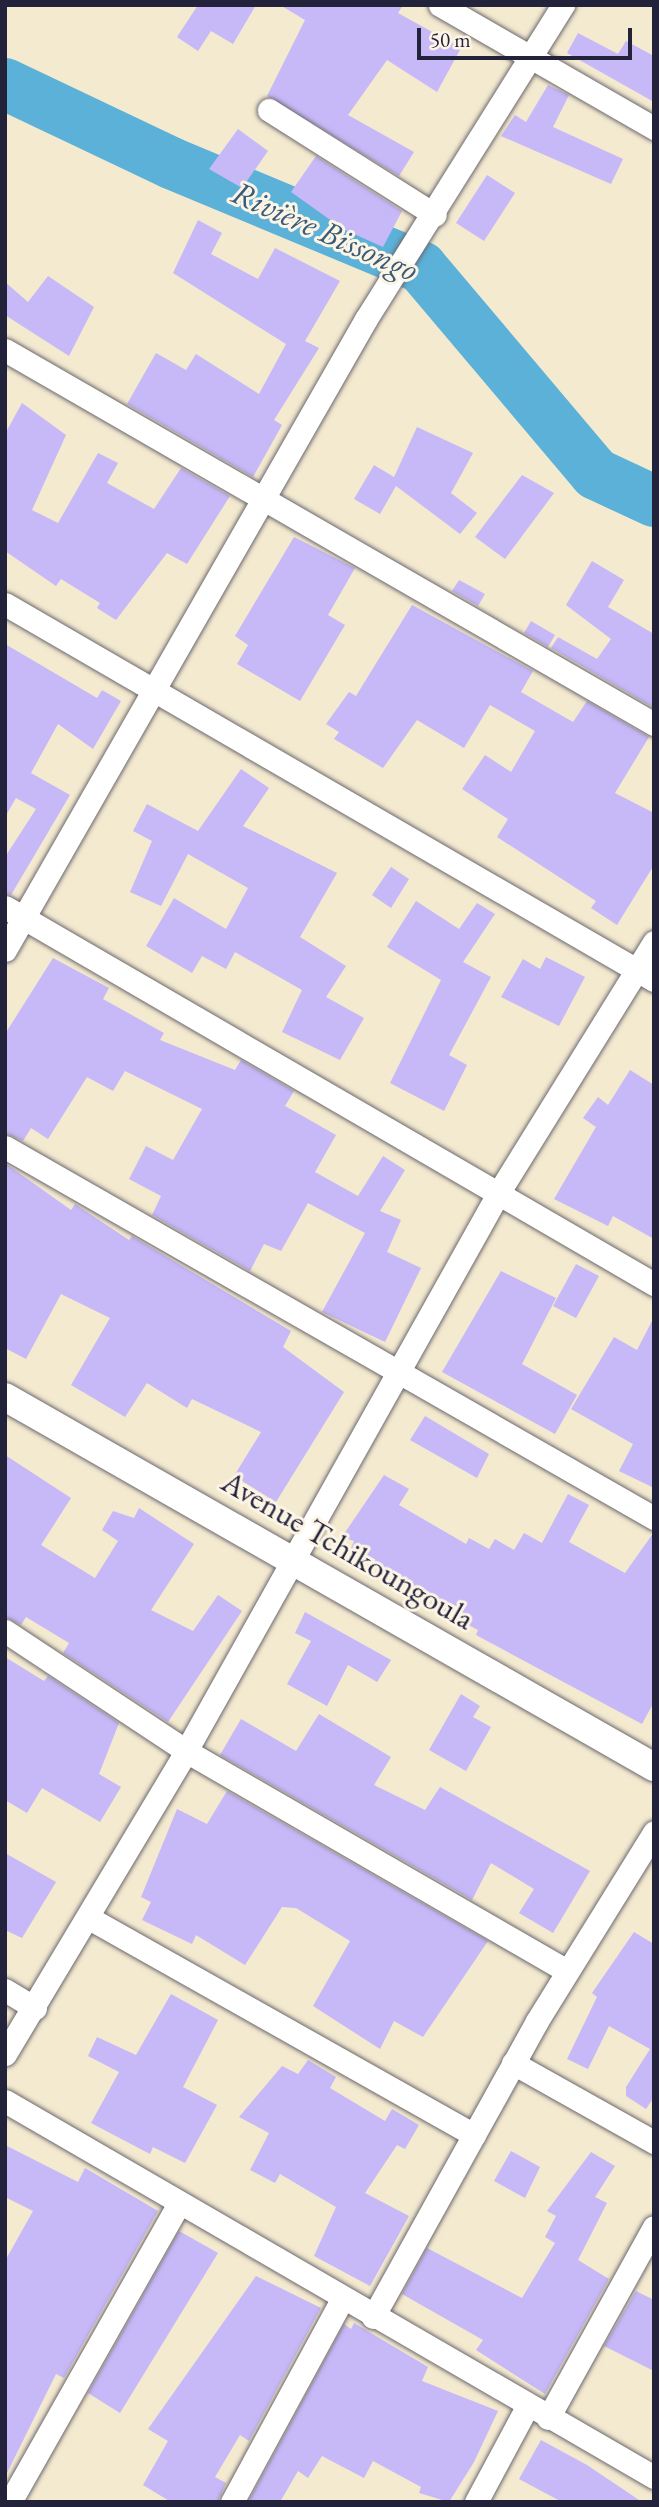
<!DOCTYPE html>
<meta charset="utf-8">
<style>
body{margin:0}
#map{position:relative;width:659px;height:2507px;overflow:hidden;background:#f4ead0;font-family:"EB Garamond",serif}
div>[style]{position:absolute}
.river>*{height:52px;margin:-26px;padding:0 26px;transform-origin:26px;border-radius:26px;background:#5bb1d7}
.building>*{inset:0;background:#c7b8f7}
.roads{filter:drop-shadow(0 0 2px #6c686f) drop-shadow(0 0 2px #6c686f)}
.minor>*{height:23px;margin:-11.5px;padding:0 11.5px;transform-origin:11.5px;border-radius:11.5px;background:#fff}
.tertiary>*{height:28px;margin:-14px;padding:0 14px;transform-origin:14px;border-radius:14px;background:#fff}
span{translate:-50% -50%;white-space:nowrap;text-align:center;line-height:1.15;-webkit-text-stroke:6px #fcf5e5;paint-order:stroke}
.street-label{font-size:32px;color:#22223b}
.water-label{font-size:33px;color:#395b79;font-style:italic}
.frame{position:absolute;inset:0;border:7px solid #22223b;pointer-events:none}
.scale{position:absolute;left:417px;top:28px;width:215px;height:32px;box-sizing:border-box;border:4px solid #22223b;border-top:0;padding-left:9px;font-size:21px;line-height:24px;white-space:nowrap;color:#22223b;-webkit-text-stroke:5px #fcf5e5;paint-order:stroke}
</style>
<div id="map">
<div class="river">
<div style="left:5px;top:84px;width:184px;rotate:25.4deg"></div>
<div style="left:171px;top:163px;width:271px;rotate:22.6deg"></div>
<div style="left:421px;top:267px;width:271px;rotate:49.8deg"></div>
<div style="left:596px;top:474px;width:64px;rotate:25deg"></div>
</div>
<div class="building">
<div style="clip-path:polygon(198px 5px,256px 5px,233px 44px,211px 31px,198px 51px,177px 37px)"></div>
<div style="clip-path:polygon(280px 5px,403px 5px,398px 13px,461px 48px,437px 92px,387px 60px,348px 115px,414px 152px,399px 176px,267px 96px,305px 20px)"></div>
<div style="clip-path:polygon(578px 33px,618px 54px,626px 41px,654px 56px,654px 102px,567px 53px)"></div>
<div style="clip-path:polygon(548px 85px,569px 95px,553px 127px,623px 159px,611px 184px,501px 136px,515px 115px,526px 122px)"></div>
<div style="clip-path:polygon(238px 129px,268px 151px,242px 188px,209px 169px)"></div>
<div style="clip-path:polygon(316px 156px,402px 211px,383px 247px,343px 229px,291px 192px)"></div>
<div style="clip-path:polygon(487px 175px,515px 193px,484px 241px,456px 223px)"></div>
<div style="clip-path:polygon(198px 220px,222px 233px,211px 254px,258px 279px,275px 248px,340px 281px,305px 341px,319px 348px,274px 420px,282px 425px,253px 477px,127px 404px,156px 353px,186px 370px,196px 354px,259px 394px,286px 344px,173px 273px)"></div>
<div style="clip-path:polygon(48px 276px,94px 307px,69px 356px,5px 315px,5px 282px,28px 302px)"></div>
<div style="clip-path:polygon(22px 403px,66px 435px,32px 510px,58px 523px,98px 453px,118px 463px,107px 483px,154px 509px,181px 468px,230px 496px,187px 564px,167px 553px,116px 620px,97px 608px,100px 603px,61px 579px,56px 586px,5px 551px,5px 434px)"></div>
<div style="clip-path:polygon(417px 427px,473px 453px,451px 493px,477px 513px,460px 534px,396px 486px,380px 514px,354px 499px,374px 465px,394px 477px)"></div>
<div style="clip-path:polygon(522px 475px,554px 493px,505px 559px,475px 537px)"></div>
<div style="clip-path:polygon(294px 537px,355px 568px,328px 615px,345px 625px,300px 701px,237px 664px,248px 645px,235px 636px)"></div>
<div style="clip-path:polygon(592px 561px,624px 580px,608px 607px,654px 634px,654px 708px,551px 648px,558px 637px,597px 659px,611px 639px,566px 605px)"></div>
<div style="clip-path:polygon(459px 580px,485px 594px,478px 606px,452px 591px)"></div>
<div style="clip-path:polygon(412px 605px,533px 671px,521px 692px,573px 722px,587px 701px,649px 737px,615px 793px,654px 813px,654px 865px,617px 925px,591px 908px,596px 901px,497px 837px,508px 819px,462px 789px,485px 755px,511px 772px,535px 731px,490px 705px,464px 748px,417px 720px,383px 768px,334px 739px,339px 732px,326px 724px,349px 692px,356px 696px)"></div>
<div style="clip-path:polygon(531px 621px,555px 635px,548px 647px,524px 633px)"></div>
<div style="clip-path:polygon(5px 644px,97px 698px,102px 690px,121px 701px,93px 749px,58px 724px,31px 773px,70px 795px,11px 895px,5px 893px,5px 857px,36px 809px,16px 798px,5px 817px)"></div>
<div style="clip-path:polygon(241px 769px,269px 788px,243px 826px,337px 873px,300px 937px,346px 966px,326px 997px,364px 1018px,340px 1060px,282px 1032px,302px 990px,235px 952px,226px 969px,202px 956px,192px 973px,146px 946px,174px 898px,226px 929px,248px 888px,188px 854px,161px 906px,130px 892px,152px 841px,133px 831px,147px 804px,198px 831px)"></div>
<div style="clip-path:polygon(391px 867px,409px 879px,391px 908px,372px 895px)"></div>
<div style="clip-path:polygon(416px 901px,459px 929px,477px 903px,495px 914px,463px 962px,491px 977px,449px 1055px,467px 1065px,444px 1111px,390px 1083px,441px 980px,387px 947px)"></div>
<div style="clip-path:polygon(546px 957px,585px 977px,559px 1026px,501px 997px,523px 959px,540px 969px)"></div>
<div style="clip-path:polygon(53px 958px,109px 988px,103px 999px,164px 1033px,160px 1040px,235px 1070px,241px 1060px,294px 1091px,285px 1106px,336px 1135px,315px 1172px,358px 1196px,383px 1156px,405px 1170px,380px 1211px,401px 1220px,387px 1252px,421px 1268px,385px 1342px,322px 1312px,365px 1233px,308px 1203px,281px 1251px,264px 1244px,250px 1271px,152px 1215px,161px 1196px,129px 1179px,146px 1146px,173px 1160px,202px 1109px,125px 1071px,113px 1091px,87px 1077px,48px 1139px,31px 1128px,23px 1141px,5px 1133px,5px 1034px)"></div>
<div style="clip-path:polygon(630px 1070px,654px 1085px,654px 1239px,613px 1216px,608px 1226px,554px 1199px,596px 1127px,583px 1118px,598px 1097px,608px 1105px)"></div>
<div style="clip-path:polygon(5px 1163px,71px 1210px,75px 1204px,129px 1240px,132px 1236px,291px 1331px,283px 1347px,344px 1392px,276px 1502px,234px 1476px,261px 1432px,192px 1399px,187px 1408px,147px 1383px,125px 1417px,71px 1385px,110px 1318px,61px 1294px,26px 1359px,5px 1348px)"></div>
<div style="clip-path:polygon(576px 1264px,599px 1276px,576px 1318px,553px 1306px)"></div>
<div style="clip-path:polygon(501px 1271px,556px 1298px,522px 1364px,577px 1395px,555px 1434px,442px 1372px)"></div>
<div style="clip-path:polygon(654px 1317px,654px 1488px,619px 1471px,633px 1444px,571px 1409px,614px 1337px,637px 1350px)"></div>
<div style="clip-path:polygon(425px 1416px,489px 1454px,477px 1478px,410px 1440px)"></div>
<div style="clip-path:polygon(5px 1455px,71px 1498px,41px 1545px,95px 1578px,118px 1541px,102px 1530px,113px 1511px,134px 1518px,139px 1508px,194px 1544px,151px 1610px,193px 1631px,218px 1595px,242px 1611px,168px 1722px,63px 1653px,69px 1643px,26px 1617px,21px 1625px,5px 1617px)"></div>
<div style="clip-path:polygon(384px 1475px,409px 1489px,399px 1505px,466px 1544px,469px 1538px,489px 1549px,495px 1539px,514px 1550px,524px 1533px,542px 1543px,568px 1494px,589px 1505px,569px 1542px,625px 1573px,654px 1532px,654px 1702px,642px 1724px,476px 1635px,478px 1630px,430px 1604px,434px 1597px,349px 1553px,354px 1541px,342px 1537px)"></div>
<div style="clip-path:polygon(305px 1612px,391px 1660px,377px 1682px,348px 1665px,327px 1706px,287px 1684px,311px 1641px,295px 1633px)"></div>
<div style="clip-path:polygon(5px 1657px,44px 1681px,48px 1676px,119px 1723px,99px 1774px,121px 1787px,100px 1822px,42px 1788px,27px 1813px,5px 1800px)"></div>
<div style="clip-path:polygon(461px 1694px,480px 1706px,473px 1717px,491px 1727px,466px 1771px,429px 1750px)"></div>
<div style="clip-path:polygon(319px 1714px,391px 1757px,374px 1785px,425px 1810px,440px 1787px,590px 1871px,553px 1933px,519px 1913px,534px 1889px,491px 1863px,472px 1900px,220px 1755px,241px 1719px,296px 1751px)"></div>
<div style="clip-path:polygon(227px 1791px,488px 1941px,423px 2037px,394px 2021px,380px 2049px,313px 2006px,350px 1941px,296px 1908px,282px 1907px,245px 1965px,196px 1935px,192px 1944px,142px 1920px,151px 1902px,141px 1897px,177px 1809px,207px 1824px)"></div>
<div style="clip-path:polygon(5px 1853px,56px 1882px,22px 1938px,5px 1930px)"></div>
<div style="clip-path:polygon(634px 1932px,654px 1944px,654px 2097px,646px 2109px,626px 2096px,626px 2087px,650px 2049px,609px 2026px,588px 2069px,567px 2059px,597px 1997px,592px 1993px)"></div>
<div style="clip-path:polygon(171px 1994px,218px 2020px,183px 2087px,217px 2105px,185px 2163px,153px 2147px,150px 2154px,91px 2123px,119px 2072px,88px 2056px,97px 2037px,136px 2055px)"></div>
<div style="clip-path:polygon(308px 2060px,336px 2077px,330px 2088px,385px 2121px,392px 2109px,419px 2125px,405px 2149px,397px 2145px,365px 2193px,409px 2216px,370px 2286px,314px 2256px,336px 2207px,280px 2174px,275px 2183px,250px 2170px,269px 2133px,239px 2117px,282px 2066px,298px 2074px)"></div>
<div style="clip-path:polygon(5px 2145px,78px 2182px,85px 2168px,158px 2211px,64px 2378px,56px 2374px,5px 2477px,5px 2261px,33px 2211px,5px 2197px)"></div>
<div style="clip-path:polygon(511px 2151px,540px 2167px,525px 2198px,494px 2181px)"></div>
<div style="clip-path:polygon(591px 2152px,615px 2166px,595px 2197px,607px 2203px,578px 2260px,609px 2279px,545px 2394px,476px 2350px,483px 2340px,402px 2294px,427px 2248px,522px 2298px,555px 2243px,545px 2237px,556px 2216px,547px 2211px)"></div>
<div style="clip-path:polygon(179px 2231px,218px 2253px,120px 2413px,88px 2393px)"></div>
<div style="clip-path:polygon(256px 2276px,321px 2308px,249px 2441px,240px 2435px,215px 2477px,226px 2483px,218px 2502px,171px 2502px,143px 2485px,168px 2441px,148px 2429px)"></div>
<div style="clip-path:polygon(636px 2291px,654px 2300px,654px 2371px,604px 2346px)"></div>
<div style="clip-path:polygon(354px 2323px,428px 2367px,422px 2381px,498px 2411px,474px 2462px,449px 2502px,419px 2493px,421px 2487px,373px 2461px,364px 2478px,322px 2456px,308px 2478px,298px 2471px,280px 2502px,248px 2502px,344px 2324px,351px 2329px)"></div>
<div style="clip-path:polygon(541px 2440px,587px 2465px,642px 2502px,562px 2502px,519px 2479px)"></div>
</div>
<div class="roads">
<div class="minor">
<div style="left:440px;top:5px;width:247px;rotate:29.9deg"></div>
<div style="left:269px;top:110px;width:196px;rotate:32.3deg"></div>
<div style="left:5px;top:350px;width:749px;rotate:29.95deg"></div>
<div style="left:5px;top:604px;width:750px;rotate:30.09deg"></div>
<div style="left:5px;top:907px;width:751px;rotate:30.15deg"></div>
<div style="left:5px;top:950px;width:727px;rotate:-60.23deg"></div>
<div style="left:366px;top:319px;width:371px;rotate:-57.9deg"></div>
<div style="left:5px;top:1147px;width:748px;rotate:29.75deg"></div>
<div style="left:5px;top:1631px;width:217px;rotate:33.5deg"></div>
<div style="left:186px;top:1751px;width:439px;rotate:30deg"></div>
<div style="left:89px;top:1918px;width:442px;rotate:29.4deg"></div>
<div style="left:5px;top:1990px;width:35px;rotate:31deg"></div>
<div style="left:5px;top:2054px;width:353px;rotate:-59.1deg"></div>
<div style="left:186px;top:1751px;width:641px;rotate:-60.75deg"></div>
<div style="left:499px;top:1192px;width:294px;rotate:-58.2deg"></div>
<div style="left:513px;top:2063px;width:162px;rotate:29.3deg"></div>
<div style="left:5px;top:2101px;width:750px;rotate:30.09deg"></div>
<div style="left:373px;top:2317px;width:338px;rotate:-61deg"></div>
<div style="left:537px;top:2021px;width:222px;rotate:-58.2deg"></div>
<div style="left:548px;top:2418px;width:218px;rotate:-61deg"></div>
<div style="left:10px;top:2502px;width:343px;rotate:-60.5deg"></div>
<div style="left:232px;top:2502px;width:231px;rotate:-61.5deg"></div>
<div style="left:476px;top:2502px;width:110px;rotate:-61.8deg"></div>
</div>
<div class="tertiary">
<div style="left:5px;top:1397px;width:747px;rotate:29.69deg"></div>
</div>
</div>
<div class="street-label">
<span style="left:348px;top:1550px;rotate:30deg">Avenue Tchikoungoula</span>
</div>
<div class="water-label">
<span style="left:325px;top:231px;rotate:24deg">Rivière Bissongo</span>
</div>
<div class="frame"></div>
<div class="scale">50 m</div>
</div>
